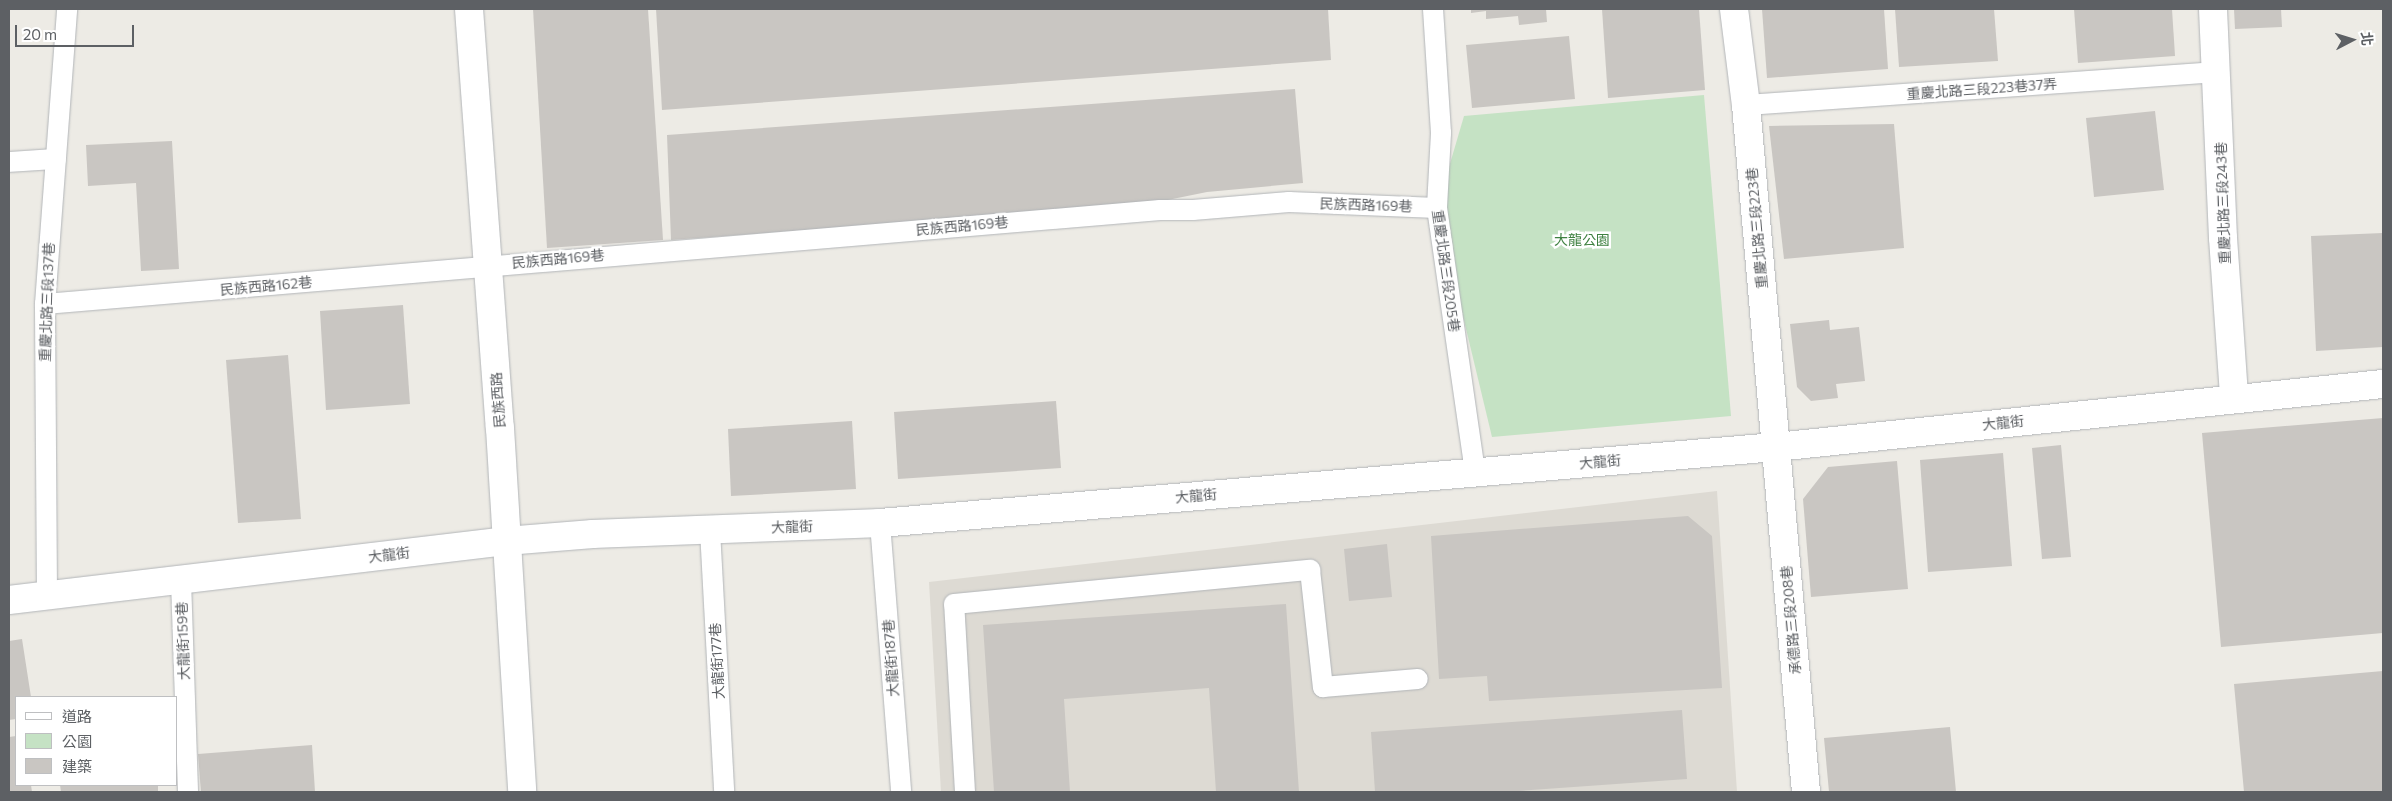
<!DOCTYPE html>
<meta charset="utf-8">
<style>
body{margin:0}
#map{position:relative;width:2392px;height:801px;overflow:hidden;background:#edebe5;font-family:Commissioner,"Noto Sans TC",sans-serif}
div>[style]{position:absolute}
.education>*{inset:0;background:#dddad3}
.green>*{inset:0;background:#c5e2c4}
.building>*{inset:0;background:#c9c6c2}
.roads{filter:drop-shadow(0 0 1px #b2b5b8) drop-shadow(0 0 1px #b2b5b8)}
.lane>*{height:20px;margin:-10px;padding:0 10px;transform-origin:10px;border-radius:10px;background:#fff}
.street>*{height:28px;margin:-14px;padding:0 14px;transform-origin:14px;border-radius:14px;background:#fff}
.secondary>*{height:28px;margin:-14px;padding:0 14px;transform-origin:14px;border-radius:14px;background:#fff}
span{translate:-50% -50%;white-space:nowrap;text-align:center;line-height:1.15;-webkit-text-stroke:5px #fff;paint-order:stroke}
.street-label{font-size:14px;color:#5d6064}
.park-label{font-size:14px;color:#3f8141}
.frame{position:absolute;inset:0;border:10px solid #5d6064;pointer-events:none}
.legend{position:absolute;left:15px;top:696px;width:162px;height:90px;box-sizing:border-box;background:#fff;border:1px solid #bebfc1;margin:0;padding:6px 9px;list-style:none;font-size:15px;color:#5d6064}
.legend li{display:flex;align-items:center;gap:10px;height:25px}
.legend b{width:25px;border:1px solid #bebfc1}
.north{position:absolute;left:2327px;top:15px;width:50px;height:50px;-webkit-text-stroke:4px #fff;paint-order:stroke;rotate:85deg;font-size:14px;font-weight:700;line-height:20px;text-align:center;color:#5d6064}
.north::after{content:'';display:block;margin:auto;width:18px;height:22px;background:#5d6064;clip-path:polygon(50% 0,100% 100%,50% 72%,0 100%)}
.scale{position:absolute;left:15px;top:25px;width:119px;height:22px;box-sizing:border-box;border:2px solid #5d6064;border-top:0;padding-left:6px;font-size:15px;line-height:18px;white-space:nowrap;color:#5d6064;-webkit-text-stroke:4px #fff;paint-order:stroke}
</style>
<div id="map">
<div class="education">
<div style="clip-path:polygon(1717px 491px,1737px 792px,941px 792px,929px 582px)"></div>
</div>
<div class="green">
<div style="clip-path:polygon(1704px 95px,1731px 416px,1492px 437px,1437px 208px,1464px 116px)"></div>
</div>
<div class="building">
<div style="clip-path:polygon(533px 9px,648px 9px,663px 240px,547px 248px)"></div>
<div style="clip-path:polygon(656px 9px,1328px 9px,1331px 60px,662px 110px)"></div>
<div style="clip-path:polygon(1471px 9px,1546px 9px,1547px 22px,1519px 25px,1518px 16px,1486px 19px,1486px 11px,1471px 13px)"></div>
<div style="clip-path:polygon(1602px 9px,1699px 9px,1705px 90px,1608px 98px)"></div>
<div style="clip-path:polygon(1762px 9px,1884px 9px,1888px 69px,1767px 78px)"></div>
<div style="clip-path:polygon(1895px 9px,1994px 9px,1998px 61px,1899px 67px)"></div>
<div style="clip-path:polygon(2074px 9px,2172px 9px,2175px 56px,2078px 63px)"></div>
<div style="clip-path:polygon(2234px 9px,2281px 9px,2282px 27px,2235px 29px)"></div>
<div style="clip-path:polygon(1569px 36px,1575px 99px,1472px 108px,1466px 45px)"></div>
<div style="clip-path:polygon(1295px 89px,1303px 183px,1207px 192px,1138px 206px,671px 240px,667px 135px)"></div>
<div style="clip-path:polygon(2155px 111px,2164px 190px,2094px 197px,2086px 118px)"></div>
<div style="clip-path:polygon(1894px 124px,1904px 248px,1784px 259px,1769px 126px)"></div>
<div style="clip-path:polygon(172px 141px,179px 269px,141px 271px,136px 183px,88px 186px,86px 145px)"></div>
<div style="clip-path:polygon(2383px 233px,2383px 347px,2316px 351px,2311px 236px)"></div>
<div style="clip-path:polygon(403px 305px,410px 404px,326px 410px,320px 311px)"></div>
<div style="clip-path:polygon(1829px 320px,1830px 330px,1859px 327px,1865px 381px,1836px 384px,1838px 398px,1811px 401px,1797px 387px,1790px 324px)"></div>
<div style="clip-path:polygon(288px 355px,301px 519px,238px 523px,226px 360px)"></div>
<div style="clip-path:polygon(1056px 401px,1061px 468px,898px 479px,894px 412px)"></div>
<div style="clip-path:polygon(2383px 418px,2383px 633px,2221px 647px,2202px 433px)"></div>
<div style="clip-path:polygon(852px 421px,856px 489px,731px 496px,728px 429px)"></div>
<div style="clip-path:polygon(2061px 445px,2071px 557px,2042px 559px,2032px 448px)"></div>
<div style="clip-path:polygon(2003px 453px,2012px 566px,1928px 572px,1920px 460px)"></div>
<div style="clip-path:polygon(1897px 461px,1908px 589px,1811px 597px,1803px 499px,1828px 467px)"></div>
<div style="clip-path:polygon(1688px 516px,1712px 536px,1722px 688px,1489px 701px,1487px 676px,1439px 679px,1431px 536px)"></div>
<div style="clip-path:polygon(1387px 544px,1392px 597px,1349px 601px,1344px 549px)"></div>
<div style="clip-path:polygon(1286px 604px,1299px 792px,1216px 792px,1209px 688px,1064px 699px,1070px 792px,994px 792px,983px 625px)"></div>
<div style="clip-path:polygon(22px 639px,31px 697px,16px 697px,16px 719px,9px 720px,9px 641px)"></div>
<div style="clip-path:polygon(2383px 671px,2383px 792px,2244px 792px,2234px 684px)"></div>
<div style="clip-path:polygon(1682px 710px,1687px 779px,1504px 792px,1375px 792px,1371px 732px)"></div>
<div style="clip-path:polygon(1950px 727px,1956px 792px,1829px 792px,1824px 738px)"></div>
<div style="clip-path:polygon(16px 736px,16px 785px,31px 785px,32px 792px,9px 792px,9px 737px)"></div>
<div style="clip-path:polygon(312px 745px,315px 792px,201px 792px,198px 754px)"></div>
<div style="clip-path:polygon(60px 785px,158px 785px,158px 792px,61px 792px)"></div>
</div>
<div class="roads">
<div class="lane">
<div style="left:1433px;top:9px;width:124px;rotate:86.3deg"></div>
<div style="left:1441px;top:133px;width:75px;rotate:93.1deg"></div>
<div style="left:1437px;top:208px;width:267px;rotate:81.8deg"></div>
<div style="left:1746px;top:105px;width:473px;rotate:-4deg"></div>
<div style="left:9px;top:162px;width:47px;rotate:-3.7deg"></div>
<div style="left:45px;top:304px;width:1119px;rotate:-4.82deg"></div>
<div style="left:1160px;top:210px;width:33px"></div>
<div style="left:1193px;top:210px;width:96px;rotate:-4.8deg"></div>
<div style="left:1289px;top:202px;width:148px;rotate:2.3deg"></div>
<div style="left:880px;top:523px;width:270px;rotate:85.5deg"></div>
<div style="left:710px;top:530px;width:262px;rotate:86.9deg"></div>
<div style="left:181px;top:580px;width:212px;rotate:88.1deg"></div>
<div style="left:47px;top:595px;width:291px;rotate:-90.4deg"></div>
<div style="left:45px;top:304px;width:296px;rotate:-85.7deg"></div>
<div style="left:965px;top:792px;width:188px;rotate:-93.3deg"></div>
<div style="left:954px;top:604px;width:358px;rotate:-5.5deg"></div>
<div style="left:1310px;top:570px;width:118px;rotate:83.7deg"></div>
<div style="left:1323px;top:687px;width:95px;rotate:-4.8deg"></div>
</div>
<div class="street">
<div style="left:1734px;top:9px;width:97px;rotate:82.9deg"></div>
<div style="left:1746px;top:105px;width:690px;rotate:85.01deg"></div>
<div style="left:2213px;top:9px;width:229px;rotate:87.5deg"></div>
<div style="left:2223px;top:238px;width:159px;rotate:86deg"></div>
<div style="left:9px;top:600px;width:500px;rotate:-6.77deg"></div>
<div style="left:506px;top:541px;width:87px;rotate:-4.6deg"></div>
<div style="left:593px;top:534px;width:287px;rotate:-2.2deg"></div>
<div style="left:880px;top:523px;width:899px;rotate:-4.85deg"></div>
<div style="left:1776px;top:447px;width:610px;rotate:-5.93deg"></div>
</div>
<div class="secondary">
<div style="left:469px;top:9px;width:420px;rotate:85.8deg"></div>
<div style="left:500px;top:428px;width:365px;rotate:86.5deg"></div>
</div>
</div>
<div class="street-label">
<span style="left:1982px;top:89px;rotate:-4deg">重慶北路三段223巷37弄</span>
<span style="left:2223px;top:203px;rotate:-92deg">重慶北路三段243巷</span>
<span style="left:1366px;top:205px;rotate:2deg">民族西路169巷</span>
<span style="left:962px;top:226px;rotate:-5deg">民族西路169巷</span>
<span style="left:1757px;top:228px;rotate:-95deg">重慶北路三段223巷</span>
<span style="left:558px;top:259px;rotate:-5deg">民族西路169巷</span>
<span style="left:1446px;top:271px;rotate:82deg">重慶北路三段205巷</span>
<span style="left:266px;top:286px;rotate:-5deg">民族西路162巷</span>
<span style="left:47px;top:302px;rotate:-88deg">重慶北路三段137巷</span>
<span style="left:498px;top:400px;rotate:-94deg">民族西路</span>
<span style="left:2003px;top:423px;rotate:-6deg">大龍街</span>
<span style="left:1600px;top:462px;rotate:-5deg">大龍街</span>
<span style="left:1196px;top:496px;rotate:-5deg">大龍街</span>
<span style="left:792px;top:527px;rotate:-2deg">大龍街</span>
<span style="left:389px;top:555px;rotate:-7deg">大龍街</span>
<span style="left:1791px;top:620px;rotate:-95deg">承德路三段208巷</span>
<span style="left:183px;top:641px;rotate:-92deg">大龍街159巷</span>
<span style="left:891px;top:658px;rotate:-94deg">大龍街187巷</span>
<span style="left:717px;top:661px;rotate:-93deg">大龍街177巷</span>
</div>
<div class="park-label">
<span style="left:1582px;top:240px">大龍公園</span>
</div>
<div class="frame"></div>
<ul class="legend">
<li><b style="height:6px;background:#fff"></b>道路</li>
<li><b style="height:14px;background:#c5e2c4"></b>公園</li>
<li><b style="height:14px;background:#c9c6c2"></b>建築</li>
</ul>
<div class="north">北</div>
<div class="scale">20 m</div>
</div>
